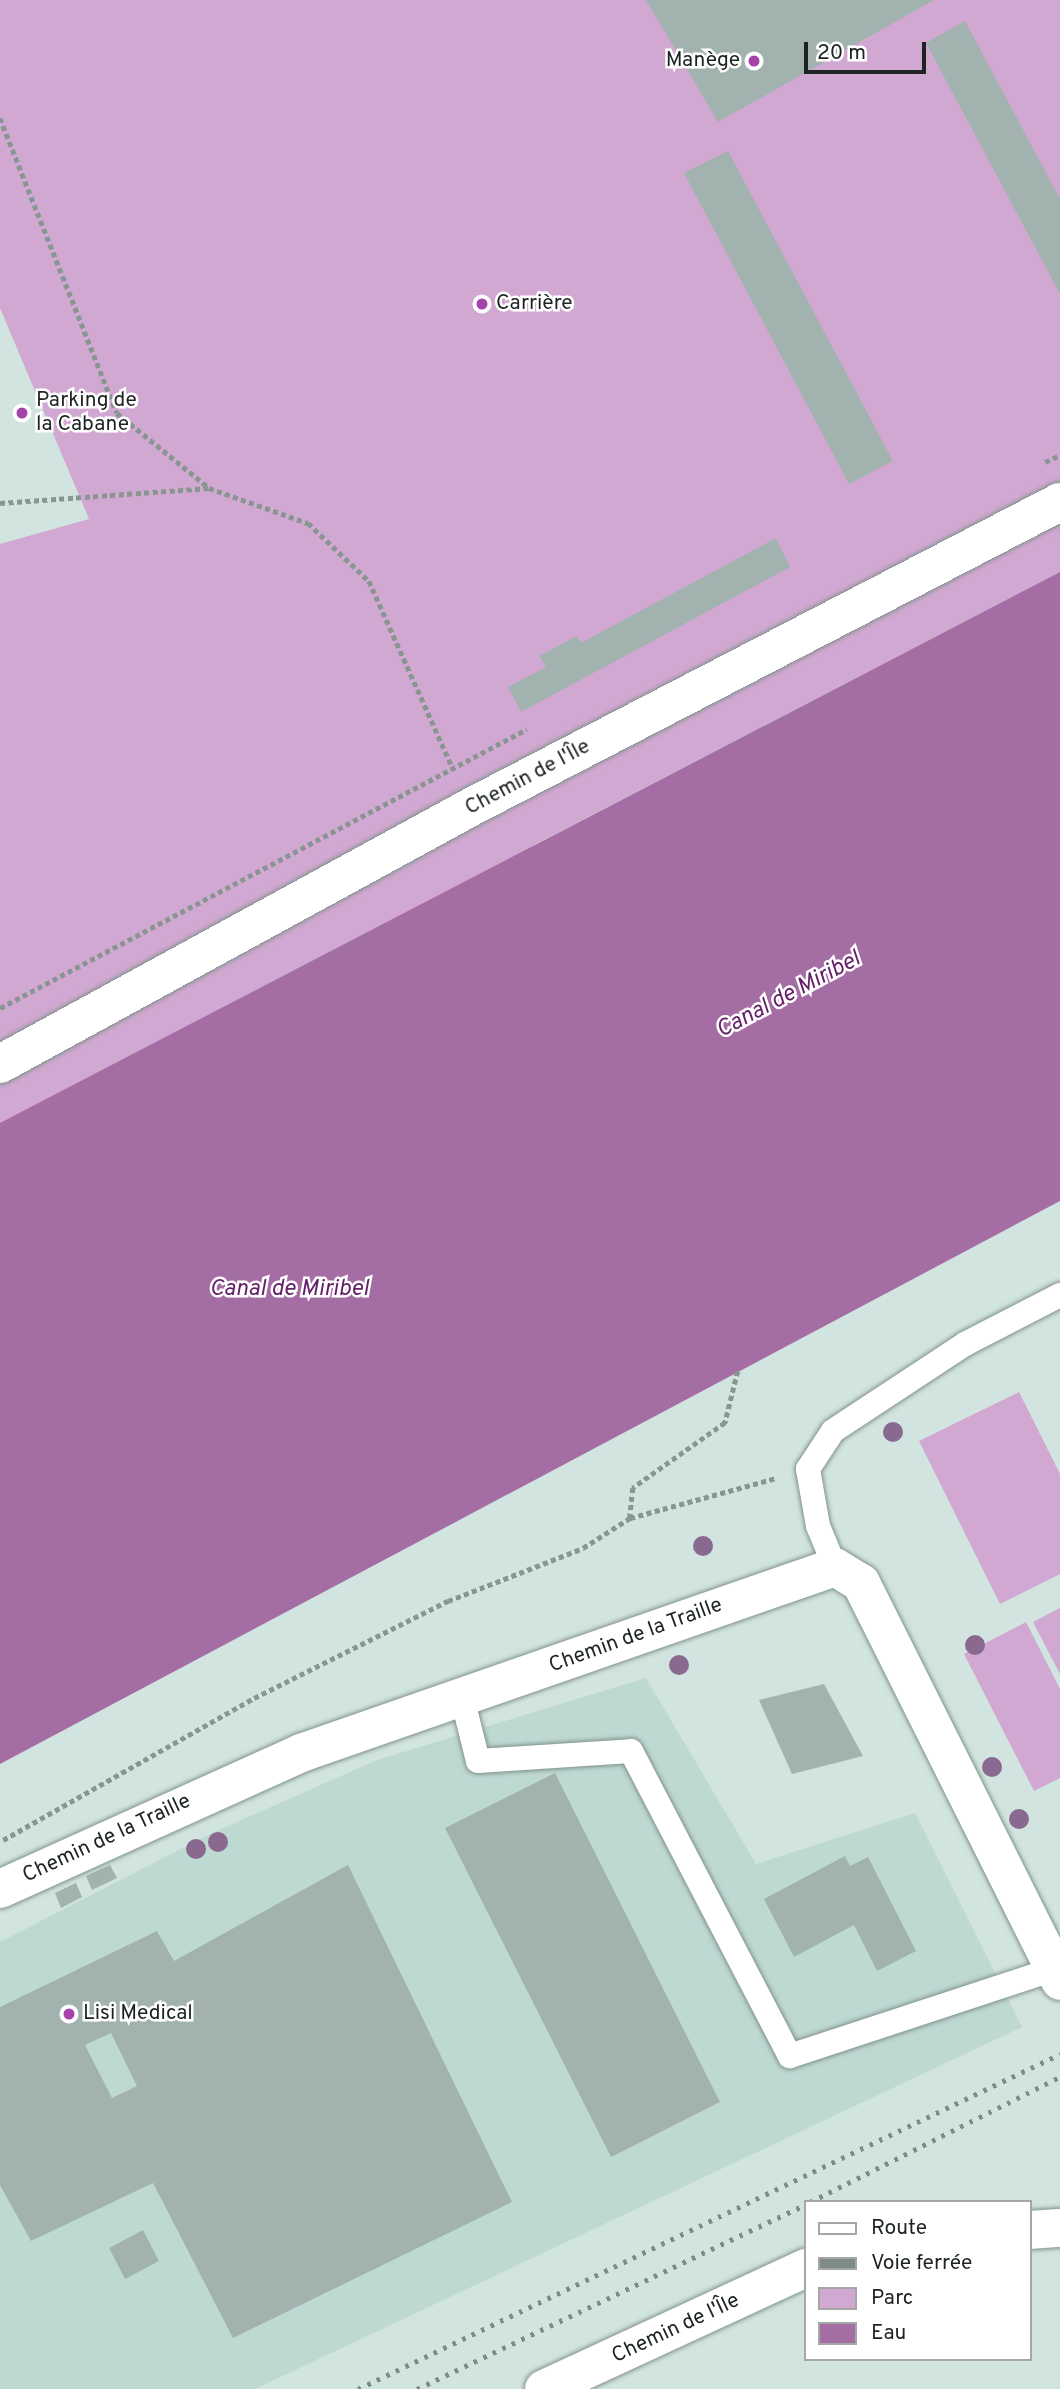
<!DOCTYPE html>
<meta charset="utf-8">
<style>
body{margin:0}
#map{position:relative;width:1060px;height:2389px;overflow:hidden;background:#d2e4df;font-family:Overpass,sans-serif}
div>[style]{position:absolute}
.built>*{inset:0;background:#bed8d2}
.green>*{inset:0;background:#d1a8d1}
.water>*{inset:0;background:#a46ea5}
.building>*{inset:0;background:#a2b3af}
.path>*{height:4.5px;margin-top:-2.25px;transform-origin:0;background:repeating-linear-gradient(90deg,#889591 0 5px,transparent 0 8.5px)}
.roads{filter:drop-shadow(0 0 2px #81928d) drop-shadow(0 0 2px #81928d)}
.lane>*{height:24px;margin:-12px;padding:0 12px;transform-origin:12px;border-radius:12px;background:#fff}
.street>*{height:38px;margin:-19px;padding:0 19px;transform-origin:19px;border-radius:19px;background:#fff}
.rail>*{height:5px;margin-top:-2.5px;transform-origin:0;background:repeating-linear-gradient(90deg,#7e8b87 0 3.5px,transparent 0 10.5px)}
.trees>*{width:20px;height:20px;margin:-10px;border-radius:50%;background:#896990}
.dots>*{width:19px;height:19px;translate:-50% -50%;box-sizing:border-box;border:4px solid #fff;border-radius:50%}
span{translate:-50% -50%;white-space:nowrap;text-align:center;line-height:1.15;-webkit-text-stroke:5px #fff;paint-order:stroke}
.poi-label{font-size:21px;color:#1c2321}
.right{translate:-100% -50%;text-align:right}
.left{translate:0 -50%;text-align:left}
.street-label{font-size:21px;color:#1c2321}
.water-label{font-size:23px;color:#652168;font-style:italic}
.legend{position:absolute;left:804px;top:2200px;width:228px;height:161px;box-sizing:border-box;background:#fff;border:2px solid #a4a7a6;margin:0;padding:9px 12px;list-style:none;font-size:21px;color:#1c2321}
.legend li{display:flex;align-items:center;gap:14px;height:35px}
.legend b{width:35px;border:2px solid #a4a7a6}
.scale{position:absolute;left:804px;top:42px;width:122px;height:32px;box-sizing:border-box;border:4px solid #1c2321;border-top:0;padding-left:9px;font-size:21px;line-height:24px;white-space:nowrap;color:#1c2321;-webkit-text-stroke:5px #fff;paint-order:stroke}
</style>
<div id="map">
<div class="built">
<div style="clip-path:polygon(646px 1678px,756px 1864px,915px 1813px,1022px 2027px,255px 2389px,0 2389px,0 1942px,212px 1833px,377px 1760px)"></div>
</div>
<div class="green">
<div style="clip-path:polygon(0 0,1060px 0,1060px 572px,536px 844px,0 1174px,0 544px,89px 519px,0 308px)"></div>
<div style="clip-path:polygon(1019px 1392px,1060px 1474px,1060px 1574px,1000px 1604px,919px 1441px)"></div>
<div style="clip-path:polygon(1060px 1608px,1060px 1674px,1033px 1622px)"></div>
<div style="clip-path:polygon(1026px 1622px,1060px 1689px,1060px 1778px,1034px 1791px,964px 1654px)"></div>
</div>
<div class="water">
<div style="clip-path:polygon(1060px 572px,1060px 1201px,0 1764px,0 1123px)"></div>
</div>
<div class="building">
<div style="clip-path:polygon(646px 0,934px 0,718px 122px)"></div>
<div style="clip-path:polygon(965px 21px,1060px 199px,1060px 294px,926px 43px)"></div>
<div style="clip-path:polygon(728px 151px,893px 461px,849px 484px,684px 173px)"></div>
<div style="clip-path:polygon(776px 538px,790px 567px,521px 712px,508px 687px,546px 667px,539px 656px,577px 636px,581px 643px)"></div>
<div style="clip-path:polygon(824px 1684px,863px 1756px,792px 1774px,759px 1700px)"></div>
<div style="clip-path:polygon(555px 1773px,720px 2102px,611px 2157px,445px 1828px)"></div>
<div style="clip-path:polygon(845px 1856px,850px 1866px,868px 1857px,916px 1951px,877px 1971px,854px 1925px,794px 1957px,764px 1899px)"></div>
<div style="clip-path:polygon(110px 1865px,117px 1878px,92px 1890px,86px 1876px)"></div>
<div style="clip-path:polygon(evenodd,348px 1865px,512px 2202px,233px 2338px,153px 2183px,31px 2241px,0 2185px,0 2007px,157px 1931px,174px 1961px,348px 1865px,111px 2033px,137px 2086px,112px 2098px,85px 2045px,111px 2033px)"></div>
<div style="clip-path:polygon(76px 1883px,82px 1897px,61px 1908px,55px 1893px)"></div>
<div style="clip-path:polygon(143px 2230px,159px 2261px,125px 2279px,109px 2248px)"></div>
</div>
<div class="path">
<div style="left:0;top:118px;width:317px;rotate:68.4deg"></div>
<div style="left:117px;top:413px;width:117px;rotate:39.1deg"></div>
<div style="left:1045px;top:462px;width:17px;rotate:-25deg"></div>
<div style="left:0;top:503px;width:210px;rotate:-4.1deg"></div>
<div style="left:209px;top:488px;width:105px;rotate:19.5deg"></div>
<div style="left:308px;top:523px;width:84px;rotate:43.6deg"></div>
<div style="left:369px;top:581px;width:206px;rotate:65.9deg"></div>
<div style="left:0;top:1008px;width:596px;rotate:-27.9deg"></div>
<div style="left:738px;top:1371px;width:54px;rotate:104deg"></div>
<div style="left:725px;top:1423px;width:113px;rotate:144.8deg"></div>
<div style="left:633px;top:1488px;width:30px;rotate:96deg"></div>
<div style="left:630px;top:1518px;width:151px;rotate:-15.3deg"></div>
<div style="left:3px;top:1840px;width:288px;rotate:-29.5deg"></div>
<div style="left:254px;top:1698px;width:217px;rotate:-26.6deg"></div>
<div style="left:448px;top:1601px;width:145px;rotate:-21.4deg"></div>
<div style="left:583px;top:1548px;width:56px;rotate:-32.6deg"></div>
</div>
<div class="roads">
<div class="lane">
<div style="left:835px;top:1567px;width:44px;rotate:-112.5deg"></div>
<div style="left:818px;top:1526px;width:58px;rotate:-100deg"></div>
<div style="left:808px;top:1469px;width:45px;rotate:-56.7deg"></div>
<div style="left:833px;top:1431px;width:158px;rotate:-33.4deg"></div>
<div style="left:965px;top:1344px;width:107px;rotate:-27.3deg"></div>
<div style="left:462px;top:1697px;width:66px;rotate:76deg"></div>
<div style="left:478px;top:1761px;width:153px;rotate:-3.7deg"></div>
<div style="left:631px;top:1751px;width:344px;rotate:62.5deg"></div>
<div style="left:790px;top:2056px;width:278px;rotate:-18.2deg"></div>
</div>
<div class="street">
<div style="left:0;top:1064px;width:537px;rotate:-28.62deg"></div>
<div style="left:471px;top:807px;width:663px;rotate:-27.38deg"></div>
<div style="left:0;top:1889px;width:330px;rotate:-24.3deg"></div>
<div style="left:301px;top:1753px;width:565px;rotate:-19.2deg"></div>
<div style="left:835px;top:1567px;width:31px;rotate:32deg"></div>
<div style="left:861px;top:1583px;width:445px;rotate:63.4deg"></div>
<div style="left:1030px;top:2230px;width:30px;rotate:-4deg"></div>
<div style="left:544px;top:2389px;width:289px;rotate:-24.8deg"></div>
</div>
</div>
<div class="rail">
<div style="left:810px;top:2202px;width:280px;rotate:-26.6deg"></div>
<div style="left:358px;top:2389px;width:778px;rotate:-25.51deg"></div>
<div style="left:417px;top:2389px;width:431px;rotate:-25.4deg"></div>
</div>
<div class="trees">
<div style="left:893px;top:1432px"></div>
<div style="left:703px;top:1546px"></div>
<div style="left:975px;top:1645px"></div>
<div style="left:679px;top:1665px"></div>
<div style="left:992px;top:1767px"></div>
<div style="left:1019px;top:1819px"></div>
<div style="left:218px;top:1842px"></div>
<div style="left:196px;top:1849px"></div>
</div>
<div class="dots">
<div style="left:754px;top:61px;background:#a643aa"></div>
<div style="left:482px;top:304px;background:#a643aa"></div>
<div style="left:22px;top:413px;background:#a643aa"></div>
<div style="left:69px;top:2014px;background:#a643aa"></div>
</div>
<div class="poi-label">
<span class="right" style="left:740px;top:61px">Manège</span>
<span class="left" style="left:496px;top:304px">Carrière</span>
<span class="left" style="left:36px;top:413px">Parking de<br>la Cabane</span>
<span class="left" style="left:83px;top:2014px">Lisi Medical</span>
</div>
<div class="street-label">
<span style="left:528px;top:778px;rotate:-28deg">Chemin de l'Île</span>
<span style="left:636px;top:1636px;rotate:-20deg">Chemin de la Traille</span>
<span style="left:107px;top:1839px;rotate:-25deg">Chemin de la Traille</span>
<span style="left:676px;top:2329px;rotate:-25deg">Chemin de l'Île</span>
</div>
<div class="water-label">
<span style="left:789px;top:996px;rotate:-28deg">Canal de Miribel</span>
<span style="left:289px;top:1290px">Canal de Miribel</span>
</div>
<ul class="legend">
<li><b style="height:9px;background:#fff"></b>Route</li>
<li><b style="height:9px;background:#7e8b87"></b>Voie ferrée</li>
<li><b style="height:19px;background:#d1a8d1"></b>Parc</li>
<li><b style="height:19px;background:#a46ea5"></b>Eau</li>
</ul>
<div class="scale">20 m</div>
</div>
